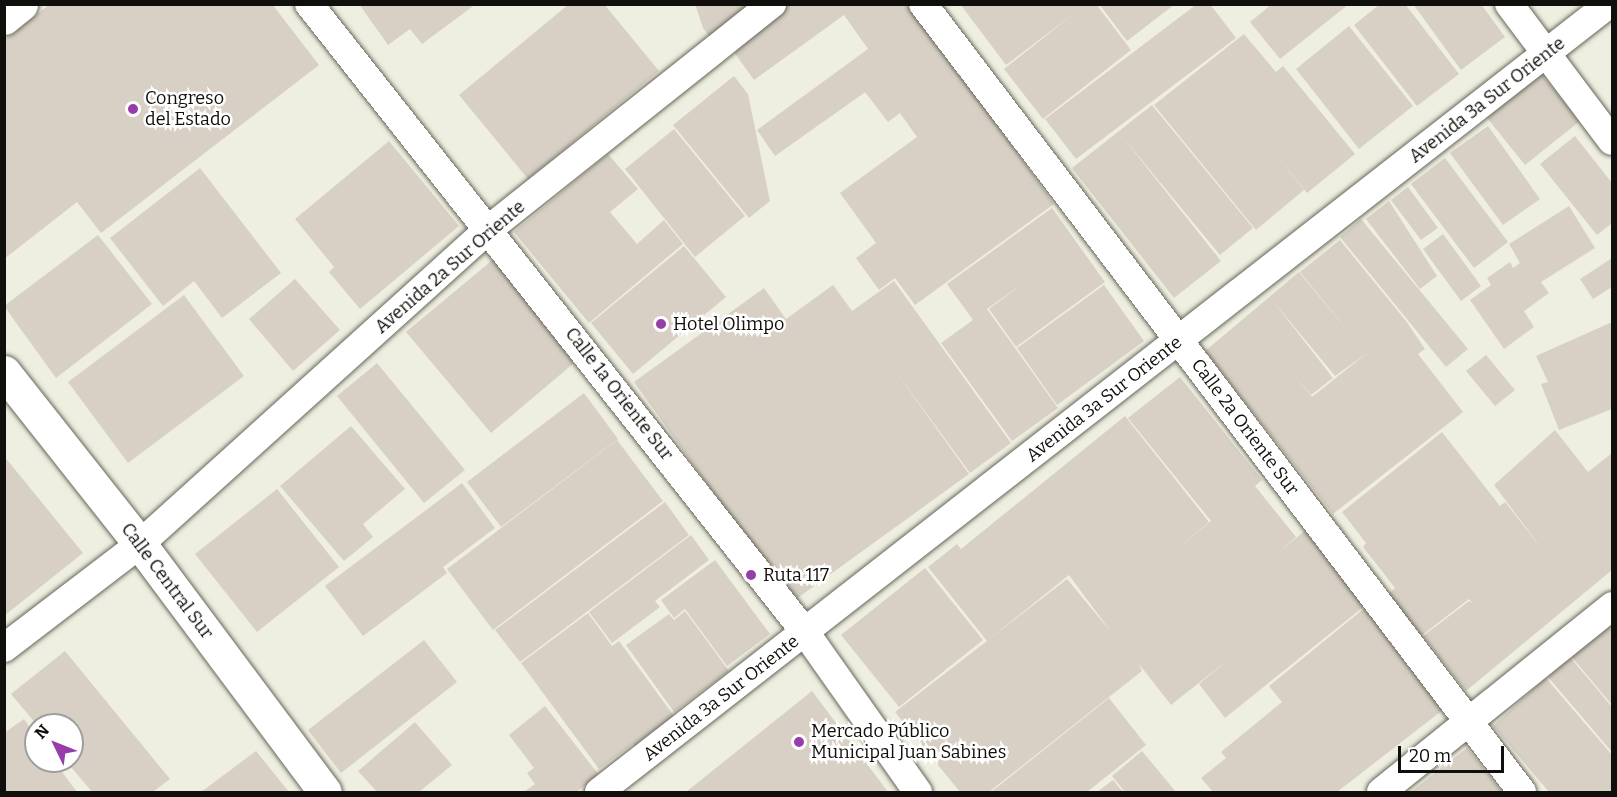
<!DOCTYPE html>
<meta charset="utf-8">
<style>
body{margin:0}
#map{position:relative;width:1617px;height:797px;overflow:hidden;background:#efefe1;font-family:Bitter,serif}
div>[style]{position:absolute}
.building>*{inset:0;background:#d8d0c5}
.roads{filter:drop-shadow(0 0 2px #67665a) drop-shadow(0 0 2px #67665a)}
.street>*{height:28px;margin:-14px;padding:0 14px;transform-origin:14px;border-radius:14px;background:#fff}
.secondary>*{height:33px;margin:-16.5px;padding:0 16.5px;transform-origin:16.5px;border-radius:16.5px;background:#fff}
.dots>*{width:16px;height:16px;translate:-50% -50%;box-sizing:border-box;border:3px solid #fff;border-radius:50%}
span{translate:-50% -50%;white-space:nowrap;text-align:center;line-height:1.15;-webkit-text-stroke:5px #fff;paint-order:stroke}
.poi-label{font-size:18px;color:#100f0b}
.left{translate:0 -50%;text-align:left}
.street-label{font-size:18px;color:#100f0b}
.frame{position:absolute;inset:0;border:6px solid #100f0b;pointer-events:none}
.north{position:absolute;left:24px;top:713px;width:60px;height:60px;box-sizing:border-box;background:#fff;border:2px solid #9f9f9d;border-radius:50%;rotate:313deg;font-size:16px;font-weight:700;line-height:24px;text-align:center;color:#100f0b}
.north::after{content:'';display:block;margin:auto;width:21px;height:27px;background:#963da9;clip-path:polygon(50% 0,100% 100%,50% 72%,0 100%)}
.scale{position:absolute;left:1398px;top:746px;width:106px;height:27px;box-sizing:border-box;border:3px solid #100f0b;border-top:0;padding-left:8px;font-size:18px;line-height:21px;white-space:nowrap;color:#100f0b;-webkit-text-stroke:4px #fff;paint-order:stroke}
</style>
<div id="map">
<div class="building">
<div style="clip-path:polygon(50px 4px,272px 4px,319px 65px,101px 233px,77px 202px,4px 259px,4px 40px)"></div>
<div style="clip-path:polygon(359px 4px,476px 4px,422px 44px,410px 29px,388px 45px)"></div>
<div style="clip-path:polygon(569px 4px,604px 4px,659px 71px,528px 179px,459px 95px)"></div>
<div style="clip-path:polygon(695px 4px,752px 4px,710px 37px,703px 28px)"></div>
<div style="clip-path:polygon(790px 4px,918px 4px,936px 40px,1054px 204px,915px 305px,895px 278px,879px 290px,856px 258px,876px 243px,840px 193px,917px 137px,900px 113px,888px 122px,865px 92px,912px 59px,775px 156px,757px 130px,868px 49px,844px 15px,754px 80px,731px 48px)"></div>
<div style="clip-path:polygon(960px 4px,1096px 4px,1131px 50px,1043px 119px,1004px 69px,1076px 12px,1006px 65px)"></div>
<div style="clip-path:polygon(1099px 4px,1175px 4px,1127px 41px)"></div>
<div style="clip-path:polygon(1197px 4px,1210px 4px,1236px 38px,1076px 159px,1045px 119px)"></div>
<div style="clip-path:polygon(1272px 4px,1349px 4px,1280px 59px,1250px 22px)"></div>
<div style="clip-path:polygon(1380px 4px,1405px 4px,1459px 74px,1417px 106px,1354px 25px)"></div>
<div style="clip-path:polygon(1413px 4px,1481px 4px,1505px 37px,1461px 70px)"></div>
<div style="clip-path:polygon(1349px 26px,1413px 106px,1359px 149px,1296px 69px)"></div>
<div style="clip-path:polygon(1244px 34px,1276px 72px,1283px 66px,1355px 154px,1307px 193px,1272px 150px,1304px 190px,1256px 230px,1154px 105px)"></div>
<div style="clip-path:polygon(1541px 74px,1580px 121px,1525px 165px,1487px 118px)"></div>
<div style="clip-path:polygon(734px 76px,748px 94px,770px 201px,749px 218px,673px 125px)"></div>
<div style="clip-path:polygon(1152px 105px,1253px 228px,1220px 255px,1121px 135px,1221px 261px,1174px 298px,1072px 168px)"></div>
<div style="clip-path:polygon(1488px 126px,1540px 199px,1503px 225px,1450px 153px)"></div>
<div style="clip-path:polygon(674px 129px,745px 216px,695px 257px,625px 169px)"></div>
<div style="clip-path:polygon(1575px 136px,1612px 183px,1612px 223px,1597px 235px,1540px 164px)"></div>
<div style="clip-path:polygon(389px 141px,459px 226px,360px 309px,329px 272px,334px 267px,295px 219px)"></div>
<div style="clip-path:polygon(608px 154px,638px 189px,610px 212px,637px 244px,664px 220px,683px 244px,589px 323px,514px 232px)"></div>
<div style="clip-path:polygon(1445px 158px,1508px 242px,1474px 268px,1411px 184px)"></div>
<div style="clip-path:polygon(200px 168px,281px 273px,222px 318px,194px 281px,163px 306px,110px 238px)"></div>
<div style="clip-path:polygon(1408px 187px,1438px 228px,1421px 240px,1391px 200px)"></div>
<div style="clip-path:polygon(1389px 201px,1437px 276px,1420px 289px,1366px 219px)"></div>
<div style="clip-path:polygon(1569px 206px,1595px 248px,1541px 282px,1549px 293px,1524px 311px,1534px 327px,1504px 349px,1470px 300px,1491px 285px,1487px 278px,1510px 262px,1513px 268px,1520px 263px,1509px 244px)"></div>
<div style="clip-path:polygon(1052px 208px,1105px 282px,1016px 347px,989px 309px,1022px 284px,987px 309px,1058px 408px,1012px 441px,941px 343px,973px 320px,947px 284px)"></div>
<div style="clip-path:polygon(1361px 219px,1468px 349px,1446px 367px,1340px 237px)"></div>
<div style="clip-path:polygon(1443px 234px,1481px 286px,1461px 301px,1423px 249px)"></div>
<div style="clip-path:polygon(98px 235px,152px 304px,56px 378px,4px 306px)"></div>
<div style="clip-path:polygon(evenodd,1340px 240px,1406px 321px,1425px 349px,1418px 354px,1463px 412px,1333px 514px,1205px 351px,1299px 272px,1355px 340px,1300px 272px,1340px 240px,1273px 301px,1335px 376px,1367px 353px,1312px 397px,1293px 373px,1311px 395px,1333px 378px,1273px 301px)"></div>
<div style="clip-path:polygon(684px 246px,726px 297px,633px 374px,591px 323px)"></div>
<div style="clip-path:polygon(496px 257px,580px 358px,491px 433px,406px 332px)"></div>
<div style="clip-path:polygon(1612px 258px,1612px 287px,1593px 299px,1580px 279px)"></div>
<div style="clip-path:polygon(295px 279px,340px 330px,293px 371px,249px 319px)"></div>
<div style="clip-path:polygon(894px 281px,1011px 443px,970px 473px,894px 369px,969px 474px,792px 602px,634px 382px,764px 288px,786px 319px,833px 285px,852px 311px)"></div>
<div style="clip-path:polygon(1104px 285px,1144px 341px,1057px 405px,1017px 348px)"></div>
<div style="clip-path:polygon(184px 295px,244px 376px,128px 463px,68px 382px)"></div>
<div style="clip-path:polygon(1612px 322px,1612px 409px,1559px 430px,1541px 384px,1548px 382px,1536px 356px)"></div>
<div style="clip-path:polygon(1486px 355px,1515px 390px,1495px 406px,1466px 371px)"></div>
<div style="clip-path:polygon(377px 363px,465px 470px,424px 503px,337px 396px)"></div>
<div style="clip-path:polygon(1180px 377px,1262px 480px,1255px 486px,1296px 537px,1278px 553px,1307px 529px,1367px 604px,1225px 718px,1199px 684px,1229px 659px,1171px 705px,1139px 664px,1142px 671px,989px 792px,960px 792px,895px 712px,1067px 579px,1111px 632px,1069px 575px,987px 641px,928px 567px,957px 544px,961px 549px,1125px 416px,1209px 522px,1175px 550px,1211px 521px,1128px 418px)"></div>
<div style="clip-path:polygon(584px 393px,618px 439px,501px 527px,467px 482px)"></div>
<div style="clip-path:polygon(351px 426px,405px 489px,363px 524px,373px 537px,344px 561px,280px 486px)"></div>
<div style="clip-path:polygon(1555px 430px,1588px 472px,1612px 453px,1612px 570px,1466px 691px,1423px 636px,1469px 601px,1473px 604px,1469px 599px,1421px 636px,1388px 594px,1395px 588px,1363px 547px,1366px 543px,1342px 512px,1442px 432px,1500px 506px,1505px 502px,1542px 549px,1494px 485px)"></div>
<div style="clip-path:polygon(617px 440px,663px 501px,493px 630px,447px 569px)"></div>
<div style="clip-path:polygon(4px 456px,83px 553px,4px 616px)"></div>
<div style="clip-path:polygon(462px 483px,495px 528px,443px 567px,447px 573px,363px 636px,325px 586px)"></div>
<div style="clip-path:polygon(277px 489px,339px 567px,257px 632px,195px 554px)"></div>
<div style="clip-path:polygon(665px 502px,689px 535px,520px 662px,495px 630px)"></div>
<div style="clip-path:polygon(691px 535px,709px 560px,655px 601px,660px 607px,612px 643px,589px 612px)"></div>
<div style="clip-path:polygon(715px 560px,770px 634px,727px 666px,685px 609px,674px 618px,661px 600px)"></div>
<div style="clip-path:polygon(925px 568px,983px 640px,899px 707px,841px 635px)"></div>
<div style="clip-path:polygon(1367px 606px,1448px 706px,1337px 792px,1213px 792px,1201px 778px,1226px 758px,1221px 752px,1282px 702px,1269px 686px)"></div>
<div style="clip-path:polygon(685px 611px,729px 671px,674px 712px,626px 645px,669px 614px,674px 620px)"></div>
<div style="clip-path:polygon(588px 613px,612px 646px,619px 641px,677px 720px,637px 750px,633px 744px,599px 769px,521px 663px)"></div>
<div style="clip-path:polygon(1608px 624px,1612px 630px,1612px 705px,1571px 656px)"></div>
<div style="clip-path:polygon(424px 640px,457px 682px,341px 773px,308px 730px)"></div>
<div style="clip-path:polygon(65px 651px,170px 779px,153px 792px,92px 792px,66px 761px,72px 761px,72px 725px,37px 725px,11px 694px)"></div>
<div style="clip-path:polygon(1570px 657px,1612px 707px,1612px 752px,1548px 677px)"></div>
<div style="clip-path:polygon(1546px 678px,1612px 755px,1612px 792px,1549px 792px,1493px 726px)"></div>
<div style="clip-path:polygon(812px 691px,888px 792px,686px 792px)"></div>
<div style="clip-path:polygon(1109px 698px,1146px 745px,1087px 792px,991px 792px)"></div>
<div style="clip-path:polygon(545px 706px,599px 775px,576px 792px,524px 792px,535px 784px,527px 773px,534px 768px,509px 735px)"></div>
<div style="clip-path:polygon(24px 719px,36px 736px,36px 761px,54px 761px,77px 792px,4px 792px,4px 733px)"></div>
<div style="clip-path:polygon(415px 722px,452px 765px,419px 792px,377px 792px,358px 771px)"></div>
<div style="clip-path:polygon(1467px 748px,1502px 792px,1411px 792px)"></div>
<div style="clip-path:polygon(256px 751px,289px 792px,201px 792px)"></div>
<div style="clip-path:polygon(1142px 751px,1176px 792px,1125px 792px,1112px 776px)"></div>
<div style="clip-path:polygon(1113px 780px,1123px 792px,1097px 792px)"></div>
</div>
<div class="roads">
<div class="street">
<div style="left:309px;top:4px;width:800px;rotate:51.7deg"></div>
<div style="left:805px;top:632px;width:196px;rotate:54.8deg"></div>
<div style="left:923px;top:4px;width:990px;rotate:52.76deg"></div>
<div style="left:1509px;top:4px;width:171px;rotate:53.1deg"></div>
<div style="left:4px;top:648px;width:171px;rotate:-37.4deg"></div>
<div style="left:140px;top:544px;width:470px;rotate:-42.1deg"></div>
<div style="left:489px;top:229px;width:362px;rotate:-38.5deg"></div>
<div style="left:599px;top:792px;width:1281px;rotate:-37.96deg"></div>
<div style="left:1381px;top:792px;width:297px;rotate:-38.8deg"></div>
</div>
<div class="secondary">
<div style="left:4px;top:18px;width:22px;rotate:-39deg"></div>
<div style="left:4px;top:372px;width:219px;rotate:51.7deg"></div>
<div style="left:140px;top:544px;width:309px;rotate:53.3deg"></div>
</div>
</div>
<div class="dots">
<div style="left:133px;top:109px;background:#963da9"></div>
<div style="left:661px;top:324px;background:#963da9"></div>
<div style="left:751px;top:575px;background:#963da9"></div>
<div style="left:799px;top:742px;background:#963da9"></div>
</div>
<div class="poi-label">
<span class="left" style="left:145px;top:109px">Congreso<br>del Estado</span>
<span class="left" style="left:673px;top:324px">Hotel Olimpo</span>
<span class="left" style="left:763px;top:575px">Ruta 117</span>
<span class="left" style="left:811px;top:742px">Mercado Público<br>Municipal Juan Sabines</span>
</div>
<div class="street-label">
<span style="left:1487px;top:100px;rotate:-38deg">Avenida 3a Sur Oriente</span>
<span style="left:450px;top:267px;rotate:-41deg">Avenida 2a Sur Oriente</span>
<span style="left:619px;top:394px;rotate:52deg">Calle 1a Oriente Sur</span>
<span style="left:1104px;top:399px;rotate:-38deg">Avenida 3a Sur Oriente</span>
<span style="left:1245px;top:427px;rotate:53deg">Calle 2a Oriente Sur</span>
<span style="left:167px;top:581px;rotate:53deg">Calle Central Sur</span>
<span style="left:721px;top:698px;rotate:-38deg">Avenida 3a Sur Oriente</span>
</div>
<div class="frame"></div>
<div class="north">N</div>
<div class="scale">20 m</div>
</div>
